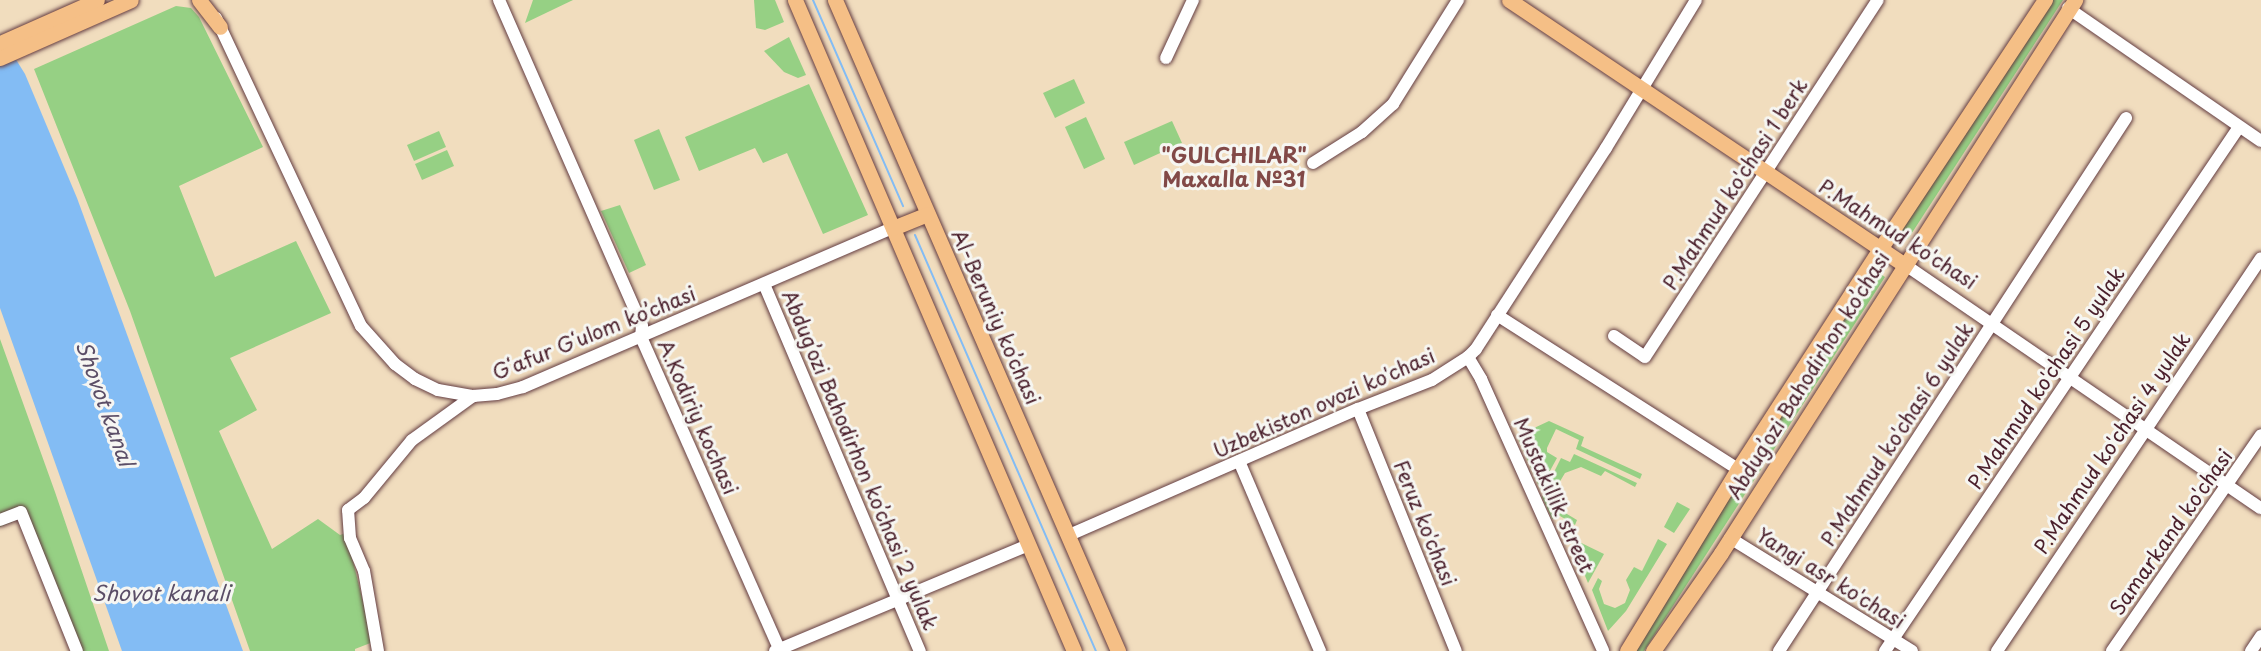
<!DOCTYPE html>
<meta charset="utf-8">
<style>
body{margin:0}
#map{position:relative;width:2261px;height:651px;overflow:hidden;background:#f1ddbe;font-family:"Playpen Sans",sans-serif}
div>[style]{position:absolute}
.green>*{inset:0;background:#96d084}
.water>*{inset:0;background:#83bcf4}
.stream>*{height:2px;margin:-1px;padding:0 1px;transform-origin:1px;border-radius:1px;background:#83bcf4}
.roads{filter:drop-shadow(0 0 2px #633c41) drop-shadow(0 0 2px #633c41)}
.minor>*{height:12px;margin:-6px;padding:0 6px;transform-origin:6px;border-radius:6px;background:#fff}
.major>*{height:15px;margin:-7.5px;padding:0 7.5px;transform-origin:7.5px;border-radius:7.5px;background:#f5bf86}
span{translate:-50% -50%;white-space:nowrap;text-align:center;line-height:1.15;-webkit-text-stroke:6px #f6f6f2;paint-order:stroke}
.street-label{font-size:20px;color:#4a1f2b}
.neighbourhood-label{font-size:21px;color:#824947;font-weight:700}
.water-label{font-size:21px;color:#5b4e67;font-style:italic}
</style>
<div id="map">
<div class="green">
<div style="clip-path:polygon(533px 0,573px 0,525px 23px)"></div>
<div style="clip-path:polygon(754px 0,775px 0,784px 22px,765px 30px,756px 28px)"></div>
<div style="clip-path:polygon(2049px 0,2063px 0,1908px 239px,1898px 233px)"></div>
<div style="clip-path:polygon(176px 6px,191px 8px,199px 17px,263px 147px,179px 186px,215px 277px,296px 241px,331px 313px,230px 358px,257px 410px,219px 431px,272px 549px,318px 519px,340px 535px,346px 533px,373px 642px,355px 649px,355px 651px,250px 651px,130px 311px,34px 69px)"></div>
<div style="clip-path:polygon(789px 37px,806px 75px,798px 78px,784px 72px,764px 51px)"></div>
<div style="clip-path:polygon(1074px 79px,1085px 103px,1055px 118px,1043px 93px)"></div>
<div style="clip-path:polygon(809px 84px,868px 215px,823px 234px,787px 153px,763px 163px,755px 148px,699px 171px,685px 137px)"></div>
<div style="clip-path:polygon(1086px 117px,1105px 159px,1084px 169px,1065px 127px)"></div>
<div style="clip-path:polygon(1172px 121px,1182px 143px,1134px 165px,1124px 142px)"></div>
<div style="clip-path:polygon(659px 129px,680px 180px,654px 190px,634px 140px)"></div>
<div style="clip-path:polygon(439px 131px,446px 147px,414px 161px,407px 145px)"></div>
<div style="clip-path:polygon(447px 150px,454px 166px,422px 180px,415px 164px)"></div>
<div style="clip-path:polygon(620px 205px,646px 265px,629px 273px,601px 211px)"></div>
<div style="clip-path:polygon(1875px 270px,1885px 277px,1644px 651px,1630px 651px)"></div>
<div style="clip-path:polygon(0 339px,55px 492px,109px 651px,79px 651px,20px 519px,0 527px)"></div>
<div style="clip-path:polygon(1549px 421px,1584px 437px,1581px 446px,1642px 474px,1640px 479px,1576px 449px,1579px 440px,1556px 429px,1547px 448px,1547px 452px,1557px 458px,1540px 489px,1517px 436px)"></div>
<div style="clip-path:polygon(1574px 454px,1637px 483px,1635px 487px,1605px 471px,1601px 476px,1581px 467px,1565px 473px,1556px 488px,1548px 484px,1561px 458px,1570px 462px)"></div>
<div style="clip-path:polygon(1548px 487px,1555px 491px,1562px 511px,1577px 520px,1575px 525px,1560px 516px,1552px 519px,1542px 497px)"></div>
<div style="clip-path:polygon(1677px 502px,1690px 509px,1674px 533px,1664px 527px)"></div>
<div style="clip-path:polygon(1569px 537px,1604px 554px,1588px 583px)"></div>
<div style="clip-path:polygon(1658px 539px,1667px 544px,1626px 611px,1608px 631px,1592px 590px,1598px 578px,1602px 581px,1599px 589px,1604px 604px,1615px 608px,1625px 603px,1630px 590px,1626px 580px,1634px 567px,1642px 571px)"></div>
</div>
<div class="water">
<div style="clip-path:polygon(0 34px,25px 74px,77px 198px,243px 651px,122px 651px,0 308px)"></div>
</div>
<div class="stream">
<div style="left:813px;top:0;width:225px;rotate:66.4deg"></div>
<div style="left:915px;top:235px;width:454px;rotate:66.5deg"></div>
</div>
<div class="roads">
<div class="minor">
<div style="left:499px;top:0;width:356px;rotate:66.3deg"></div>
<div style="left:642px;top:326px;width:11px;rotate:95deg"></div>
<div style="left:641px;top:337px;width:343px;rotate:66.1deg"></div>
<div style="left:2068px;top:8px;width:234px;rotate:34.6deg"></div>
<div style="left:216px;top:18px;width:340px;rotate:64.8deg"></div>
<div style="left:361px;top:326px;width:51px;rotate:48.2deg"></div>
<div style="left:395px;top:364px;width:25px;rotate:37deg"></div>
<div style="left:415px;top:379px;width:25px;rotate:26deg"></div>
<div style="left:438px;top:390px;width:36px;rotate:10deg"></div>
<div style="left:473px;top:396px;width:24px;rotate:-5deg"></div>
<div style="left:497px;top:394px;width:27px;rotate:-15deg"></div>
<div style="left:523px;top:387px;width:403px;rotate:-23.3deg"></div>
<div style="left:1166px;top:58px;width:64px;rotate:-65deg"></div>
<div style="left:1313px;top:163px;width:58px;rotate:-32.3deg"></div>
<div style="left:1362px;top:132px;width:42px;rotate:-42.1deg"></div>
<div style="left:1393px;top:104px;width:123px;rotate:-58deg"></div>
<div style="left:1904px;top:264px;width:432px;rotate:34.4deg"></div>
<div style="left:764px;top:284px;width:399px;rotate:67deg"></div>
<div style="left:1497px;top:315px;width:286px;rotate:32.6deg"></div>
<div style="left:1614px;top:336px;width:37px;rotate:34deg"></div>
<div style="left:1645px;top:357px;width:426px;rotate:-56.9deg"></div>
<div style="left:1468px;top:357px;width:26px;rotate:59deg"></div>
<div style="left:1481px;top:379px;width:298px;rotate:65.8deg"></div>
<div style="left:1358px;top:409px;width:261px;rotate:68deg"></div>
<div style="left:1239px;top:461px;width:207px;rotate:66.9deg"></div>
<div style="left:0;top:520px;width:22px;rotate:-21deg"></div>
<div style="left:21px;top:512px;width:150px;rotate:68.1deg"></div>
<div style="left:1069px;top:535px;width:315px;rotate:-23.6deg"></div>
<div style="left:1358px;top:409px;width:79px;rotate:-21.4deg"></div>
<div style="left:1432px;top:380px;width:43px;rotate:-32.6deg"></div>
<div style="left:1468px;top:357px;width:11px;rotate:-45deg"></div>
<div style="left:1476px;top:349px;width:239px;rotate:-57.1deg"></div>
<div style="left:1606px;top:148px;width:173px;rotate:-58.7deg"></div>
<div style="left:1730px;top:538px;width:214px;rotate:31.8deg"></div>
<div style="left:378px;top:651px;width:81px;rotate:-99.9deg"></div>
<div style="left:364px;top:571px;width:36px;rotate:-113deg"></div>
<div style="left:350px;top:538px;width:28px;rotate:-94deg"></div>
<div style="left:348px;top:510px;width:20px;rotate:-37deg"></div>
<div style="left:364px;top:498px;width:75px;rotate:-50.4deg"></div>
<div style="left:412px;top:440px;width:75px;rotate:-35.8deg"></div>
<div style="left:775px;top:651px;width:275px;rotate:-22.7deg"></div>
<div style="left:1779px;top:651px;width:636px;rotate:-56.93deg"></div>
<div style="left:1885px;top:651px;width:632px;rotate:-55.96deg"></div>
<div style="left:1997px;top:651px;width:473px;rotate:-56.1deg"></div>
<div style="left:2112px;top:651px;width:262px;rotate:-55.4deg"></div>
<div style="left:2251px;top:651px;width:18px;rotate:-56deg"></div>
</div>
<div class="major">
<div style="left:199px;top:0;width:34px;rotate:52deg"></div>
<div style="left:795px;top:0;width:708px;rotate:66.8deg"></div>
<div style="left:835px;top:0;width:710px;rotate:66.5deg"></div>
<div style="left:1509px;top:0;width:475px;rotate:33.8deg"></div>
<div style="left:0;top:43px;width:106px;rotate:-23.9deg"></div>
<div style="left:0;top:58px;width:143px;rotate:-23.9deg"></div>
<div style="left:893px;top:228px;width:37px;rotate:-22deg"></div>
<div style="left:1627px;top:651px;width:213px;rotate:-58.6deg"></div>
<div style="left:1738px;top:469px;width:262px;rotate:-57.2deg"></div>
<div style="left:1880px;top:249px;width:299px;rotate:-56.5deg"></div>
<div style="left:1653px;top:651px;width:119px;rotate:-55.2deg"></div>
<div style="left:1721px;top:553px;width:657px;rotate:-57.37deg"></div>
</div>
</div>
<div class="street-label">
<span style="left:1735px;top:184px;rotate:-57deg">P.Mahmud ko'chasi 1 berk</span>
<span style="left:1898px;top:234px;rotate:33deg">P.Mahmud ko'chasi</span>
<span style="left:996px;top:317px;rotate:66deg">Al-Beruniy ko’chasi</span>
<span style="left:594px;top:333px;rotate:-22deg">Gʻafur Gʻulom ko’chasi</span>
<span style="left:1808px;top:375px;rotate:-58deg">Abdug’ozi Bahodirhon ko’chasi</span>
<span style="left:2046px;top:378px;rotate:-56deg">P.Mahmud ko'chasi 5 yulak</span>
<span style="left:1324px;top:403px;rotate:-24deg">Uzbekiston ovozi ko'chasi</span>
<span style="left:698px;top:417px;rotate:66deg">A.Kodiriy kochasi</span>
<span style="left:1897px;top:434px;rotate:-57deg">P.Mahmud ko'chasi 6 yulak</span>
<span style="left:2112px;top:443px;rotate:-56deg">P.Mahmud ko'chasi 4 yulak</span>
<span style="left:860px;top:460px;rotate:67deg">Abdug’ozi Bahodirhon ko’chasi 2 yulak</span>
<span style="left:1554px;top:495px;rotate:66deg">Mustakillik street</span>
<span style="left:1425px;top:523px;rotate:68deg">Feruz ko'chasi</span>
<span style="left:2171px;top:532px;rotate:-55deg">Samarkand ko'chasi</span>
<span style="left:1831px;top:578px;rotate:32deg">Yangi asr ko'chasi</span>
</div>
<div class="neighbourhood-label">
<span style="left:1234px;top:166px">"GULCHILAR"<br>Maxalla №31</span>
</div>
<div class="water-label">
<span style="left:106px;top:403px;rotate:70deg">Shovot kanal</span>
<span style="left:161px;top:592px">Shovot kanali</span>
</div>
</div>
